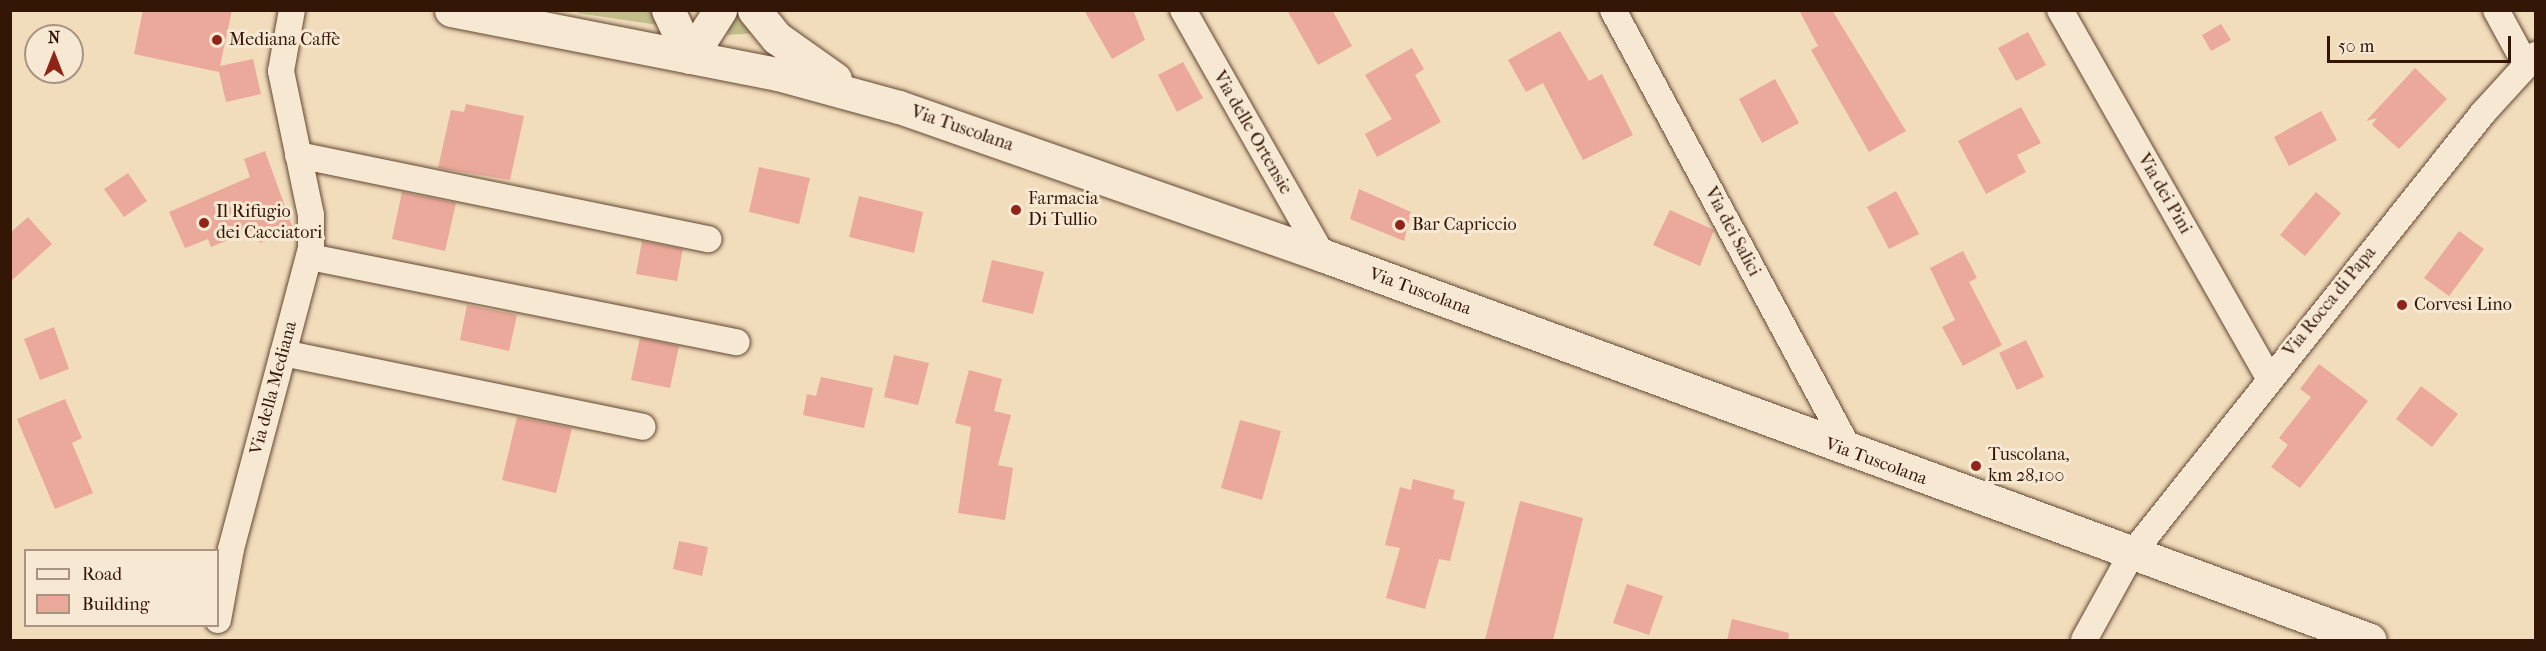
<!DOCTYPE html>
<meta charset="utf-8">
<style>
body{margin:0}
#map{position:relative;width:2546px;height:651px;overflow:hidden;background:#f1dcbb;font-family:"IM FELL French Canon",serif}
div>[style]{position:absolute}
.green>*{inset:0;background:#c1be8c}
.building>*{inset:0;background:#eba99b}
.roads{filter:drop-shadow(0 0 2px #624833) drop-shadow(0 0 2px #624833)}
.minor>*{height:26px;margin:-13px;padding:0 13px;transform-origin:13px;border-radius:13px;background:#f6e8d3}
.secondary>*{height:33px;margin:-16.5px;padding:0 16.5px;transform-origin:16.5px;border-radius:16.5px;background:#f6e8d3}
.dots>*{width:16px;height:16px;translate:-50% -50%;box-sizing:border-box;border:3px solid #f6e8d3;border-radius:50%}
span{translate:-50% -50%;white-space:nowrap;text-align:center;line-height:1.15;-webkit-text-stroke:6px #f6e8d3;paint-order:stroke}
.poi-label{font-size:18px;color:#331606}
.left{translate:0 -50%;text-align:left}
.street-label{font-size:18px;color:#331606}
.frame{position:absolute;inset:0;border:12px solid #331606;pointer-events:none}
.legend{position:absolute;left:24px;top:549px;width:195px;height:78px;box-sizing:border-box;background:#f6e8d3;border:2px solid #a89481;margin:0;padding:8px 10px;list-style:none;font-size:18px;color:#331606}
.legend li{display:flex;align-items:center;gap:12px;height:30px}
.legend b{width:30px;border:2px solid #a89481}
.north{position:absolute;left:24px;top:24px;width:60px;height:60px;box-sizing:border-box;background:#f6e8d3;border:2px solid #a89481;border-radius:50%;rotate:0deg;font-size:16px;font-weight:700;line-height:24px;text-align:center;color:#331606}
.north::after{content:'';display:block;margin:auto;width:21px;height:27px;background:#8f2418;clip-path:polygon(50% 0,100% 100%,50% 72%,0 100%)}
.scale{position:absolute;left:2327px;top:36px;width:184px;height:27px;box-sizing:border-box;border:3px solid #331606;border-top:0;padding-left:8px;font-size:18px;line-height:21px;white-space:nowrap;color:#331606;-webkit-text-stroke:4px #f6e8d3;paint-order:stroke}
</style>
<div id="map">
<div class="green">
<div style="clip-path:polygon(581px 10px,661px 11px,665px 26px,577px 13px)"></div>
<div style="clip-path:polygon(735px 10px,741px 11px,756px 33px,727px 35px)"></div>
</div>
<div class="building">
<div style="clip-path:polygon(143px 10px,232px 10px,220px 66px,253px 59px,261px 94px,226px 102px,219px 72px,134px 54px)"></div>
<div style="clip-path:polygon(1084px 10px,1133px 10px,1145px 40px,1112px 59px)"></div>
<div style="clip-path:polygon(1287px 10px,1332px 10px,1352px 46px,1318px 65px)"></div>
<div style="clip-path:polygon(1799px 10px,1832px 10px,1906px 131px,1869px 152px,1811px 50px,1818px 46px)"></div>
<div style="clip-path:polygon(2221px 24px,2231px 40px,2211px 51px,2202px 35px)"></div>
<div style="clip-path:polygon(1560px 31px,1589px 81px,1602px 74px,1633px 135px,1583px 160px,1543px 83px,1526px 92px,1508px 60px)"></div>
<div style="clip-path:polygon(2028px 32px,2046px 65px,2016px 81px,1998px 48px)"></div>
<div style="clip-path:polygon(1412px 48px,1424px 69px,1415px 75px,1441px 122px,1377px 157px,1365px 134px,1392px 119px,1365px 75px)"></div>
<div style="clip-path:polygon(1183px 62px,1203px 98px,1177px 112px,1158px 75px)"></div>
<div style="clip-path:polygon(2415px 68px,2447px 99px,2399px 149px,2372px 125px,2377px 118px,2366px 121px)"></div>
<div style="clip-path:polygon(1775px 79px,1799px 123px,1762px 143px,1739px 99px)"></div>
<div style="clip-path:polygon(466px 104px,524px 116px,510px 180px,438px 168px,451px 110px,464px 112px)"></div>
<div style="clip-path:polygon(2021px 107px,2041px 143px,2017px 155px,2026px 172px,1986px 194px,1958px 141px)"></div>
<div style="clip-path:polygon(2321px 111px,2337px 140px,2289px 166px,2274px 137px)"></div>
<div style="clip-path:polygon(265px 151px,292px 226px,260px 243px,255px 229px,211px 247px,208px 239px,185px 248px,169px 212px,250px 177px,244px 159px)"></div>
<div style="clip-path:polygon(759px 167px,810px 178px,799px 224px,749px 212px)"></div>
<div style="clip-path:polygon(128px 173px,147px 201px,124px 217px,104px 189px)"></div>
<div style="clip-path:polygon(1359px 189px,1411px 212px,1404px 241px,1350px 219px)"></div>
<div style="clip-path:polygon(1896px 191px,1919px 234px,1889px 249px,1867px 207px)"></div>
<div style="clip-path:polygon(402px 192px,456px 203px,445px 251px,392px 239px)"></div>
<div style="clip-path:polygon(2316px 192px,2341px 213px,2305px 256px,2280px 235px)"></div>
<div style="clip-path:polygon(859px 196px,923px 212px,914px 253px,849px 237px)"></div>
<div style="clip-path:polygon(1670px 210px,1714px 230px,1700px 266px,1653px 245px)"></div>
<div style="clip-path:polygon(28px 217px,52px 244px,10px 282px,10px 233px)"></div>
<div style="clip-path:polygon(2459px 231px,2484px 249px,2449px 296px,2424px 278px)"></div>
<div style="clip-path:polygon(642px 241px,683px 249px,677px 281px,636px 274px)"></div>
<div style="clip-path:polygon(1963px 251px,1977px 278px,1969px 282px,2002px 345px,1963px 366px,1942px 327px,1955px 320px,1930px 268px)"></div>
<div style="clip-path:polygon(992px 260px,1044px 272px,1033px 314px,982px 302px)"></div>
<div style="clip-path:polygon(467px 305px,517px 315px,509px 351px,460px 340px)"></div>
<div style="clip-path:polygon(54px 327px,69px 369px,40px 380px,24px 339px)"></div>
<div style="clip-path:polygon(640px 338px,679px 346px,670px 388px,631px 380px)"></div>
<div style="clip-path:polygon(2026px 340px,2044px 377px,2017px 390px,1999px 353px)"></div>
<div style="clip-path:polygon(894px 355px,929px 363px,918px 405px,884px 397px)"></div>
<div style="clip-path:polygon(2319px 364px,2368px 401px,2300px 488px,2271px 467px,2288px 445px,2279px 438px,2311px 397px,2300px 389px)"></div>
<div style="clip-path:polygon(969px 370px,1002px 379px,994px 411px,1011px 415px,998px 465px,1013px 468px,1005px 520px,958px 513px,971px 427px,955px 423px)"></div>
<div style="clip-path:polygon(821px 377px,873px 388px,864px 428px,803px 415px,807px 394px,816px 396px)"></div>
<div style="clip-path:polygon(2421px 386px,2458px 414px,2432px 447px,2396px 419px)"></div>
<div style="clip-path:polygon(65px 399px,82px 438px,72px 443px,93px 493px,55px 509px,17px 419px)"></div>
<div style="clip-path:polygon(517px 417px,572px 428px,556px 493px,502px 480px)"></div>
<div style="clip-path:polygon(1240px 420px,1281px 431px,1262px 500px,1221px 488px)"></div>
<div style="clip-path:polygon(1413px 479px,1455px 490px,1453px 499px,1465px 502px,1450px 561px,1439px 559px,1425px 609px,1386px 598px,1400px 548px,1385px 545px,1400px 487px,1411px 490px)"></div>
<div style="clip-path:polygon(1520px 501px,1583px 518px,1558px 620px,1553px 640px,1485px 640px)"></div>
<div style="clip-path:polygon(679px 541px,708px 547px,702px 576px,673px 569px)"></div>
<div style="clip-path:polygon(1627px 584px,1663px 596px,1649px 635px,1613px 623px)"></div>
<div style="clip-path:polygon(1732px 619px,1789px 633px,1788px 640px,1727px 640px)"></div>
</div>
<div class="roads">
<div class="minor">
<div style="left:1183px;top:10px;width:282px;rotate:60.4deg"></div>
<div style="left:1613px;top:10px;width:503px;rotate:61.75deg"></div>
<div style="left:2060px;top:10px;width:423px;rotate:60.4deg"></div>
<div style="left:2496px;top:10px;width:63px;rotate:61.4deg"></div>
<div style="left:298px;top:155px;width:419px;rotate:11.6deg"></div>
<div style="left:310px;top:257px;width:435px;rotate:11.3deg"></div>
<div style="left:283px;top:353px;width:367px;rotate:11.6deg"></div>
<div style="left:218px;top:620px;width:72px;rotate:-79.6deg"></div>
<div style="left:231px;top:549px;width:310px;rotate:-75.1deg"></div>
<div style="left:311px;top:249px;width:34px;rotate:-90deg"></div>
<div style="left:311px;top:215px;width:147px;rotate:-101.8deg"></div>
<div style="left:281px;top:71px;width:62px;rotate:-79.8deg"></div>
<div style="left:2084px;top:640px;width:97px;rotate:-61.1deg"></div>
<div style="left:2131px;top:555px;width:565px;rotate:-51.47deg"></div>
<div style="left:2483px;top:113px;width:79px;rotate:-47.6deg"></div>
</div>
<div class="secondary">
<div style="left:451px;top:10px;width:333px;rotate:11.1deg"></div>
<div style="left:778px;top:74px;width:125px;rotate:15.3deg"></div>
<div style="left:899px;top:107px;width:448px;rotate:19.3deg"></div>
<div style="left:1322px;top:255px;width:1116px;rotate:20.17deg"></div>
<div style="left:668px;top:10px;width:52px;rotate:64.9deg"></div>
<div style="left:754px;top:10px;width:36px;rotate:51deg"></div>
<div style="left:777px;top:38px;width:71px;rotate:35.3deg"></div>
<div style="left:690px;top:57px;width:56px;rotate:-57.4deg"></div>
</div>
</div>
<div class="dots">
<div style="left:217px;top:40px;background:#8f2418"></div>
<div style="left:1016px;top:210px;background:#8f2418"></div>
<div style="left:204px;top:223px;background:#8f2418"></div>
<div style="left:1400px;top:225px;background:#8f2418"></div>
<div style="left:2402px;top:305px;background:#8f2418"></div>
<div style="left:1976px;top:466px;background:#8f2418"></div>
</div>
<div class="poi-label">
<span class="left" style="left:229px;top:40px">Mediana Caffè</span>
<span class="left" style="left:1028px;top:210px">Farmacia<br>Di Tullio</span>
<span class="left" style="left:216px;top:223px">Il Rifugio<br>dei Cacciatori</span>
<span class="left" style="left:1412px;top:225px">Bar Capriccio</span>
<span class="left" style="left:2414px;top:305px">Corvesi Lino</span>
<span class="left" style="left:1988px;top:466px">Tuscolana,<br>km 28,100</span>
</div>
<div class="street-label">
<span style="left:962px;top:129px;rotate:19deg">Via Tuscolana</span>
<span style="left:1252px;top:133px;rotate:60deg">Via delle Ortensie</span>
<span style="left:2164px;top:194px;rotate:60deg">Via dei Pini</span>
<span style="left:1732px;top:232px;rotate:62deg">Via dei Salici</span>
<span style="left:1420px;top:292px;rotate:20deg">Via Tuscolana</span>
<span style="left:2330px;top:302px;rotate:-51deg">Via Rocca di Papa</span>
<span style="left:274px;top:388px;rotate:-75deg">Via della Mediana</span>
<span style="left:1876px;top:462px;rotate:20deg">Via Tuscolana</span>
</div>
<div class="frame"></div>
<ul class="legend">
<li><b style="height:8px;background:#f6e8d3"></b>Road</li>
<li><b style="height:16px;background:#eba99b"></b>Building</li>
</ul>
<div class="north">N</div>
<div class="scale">50 m</div>
</div>
